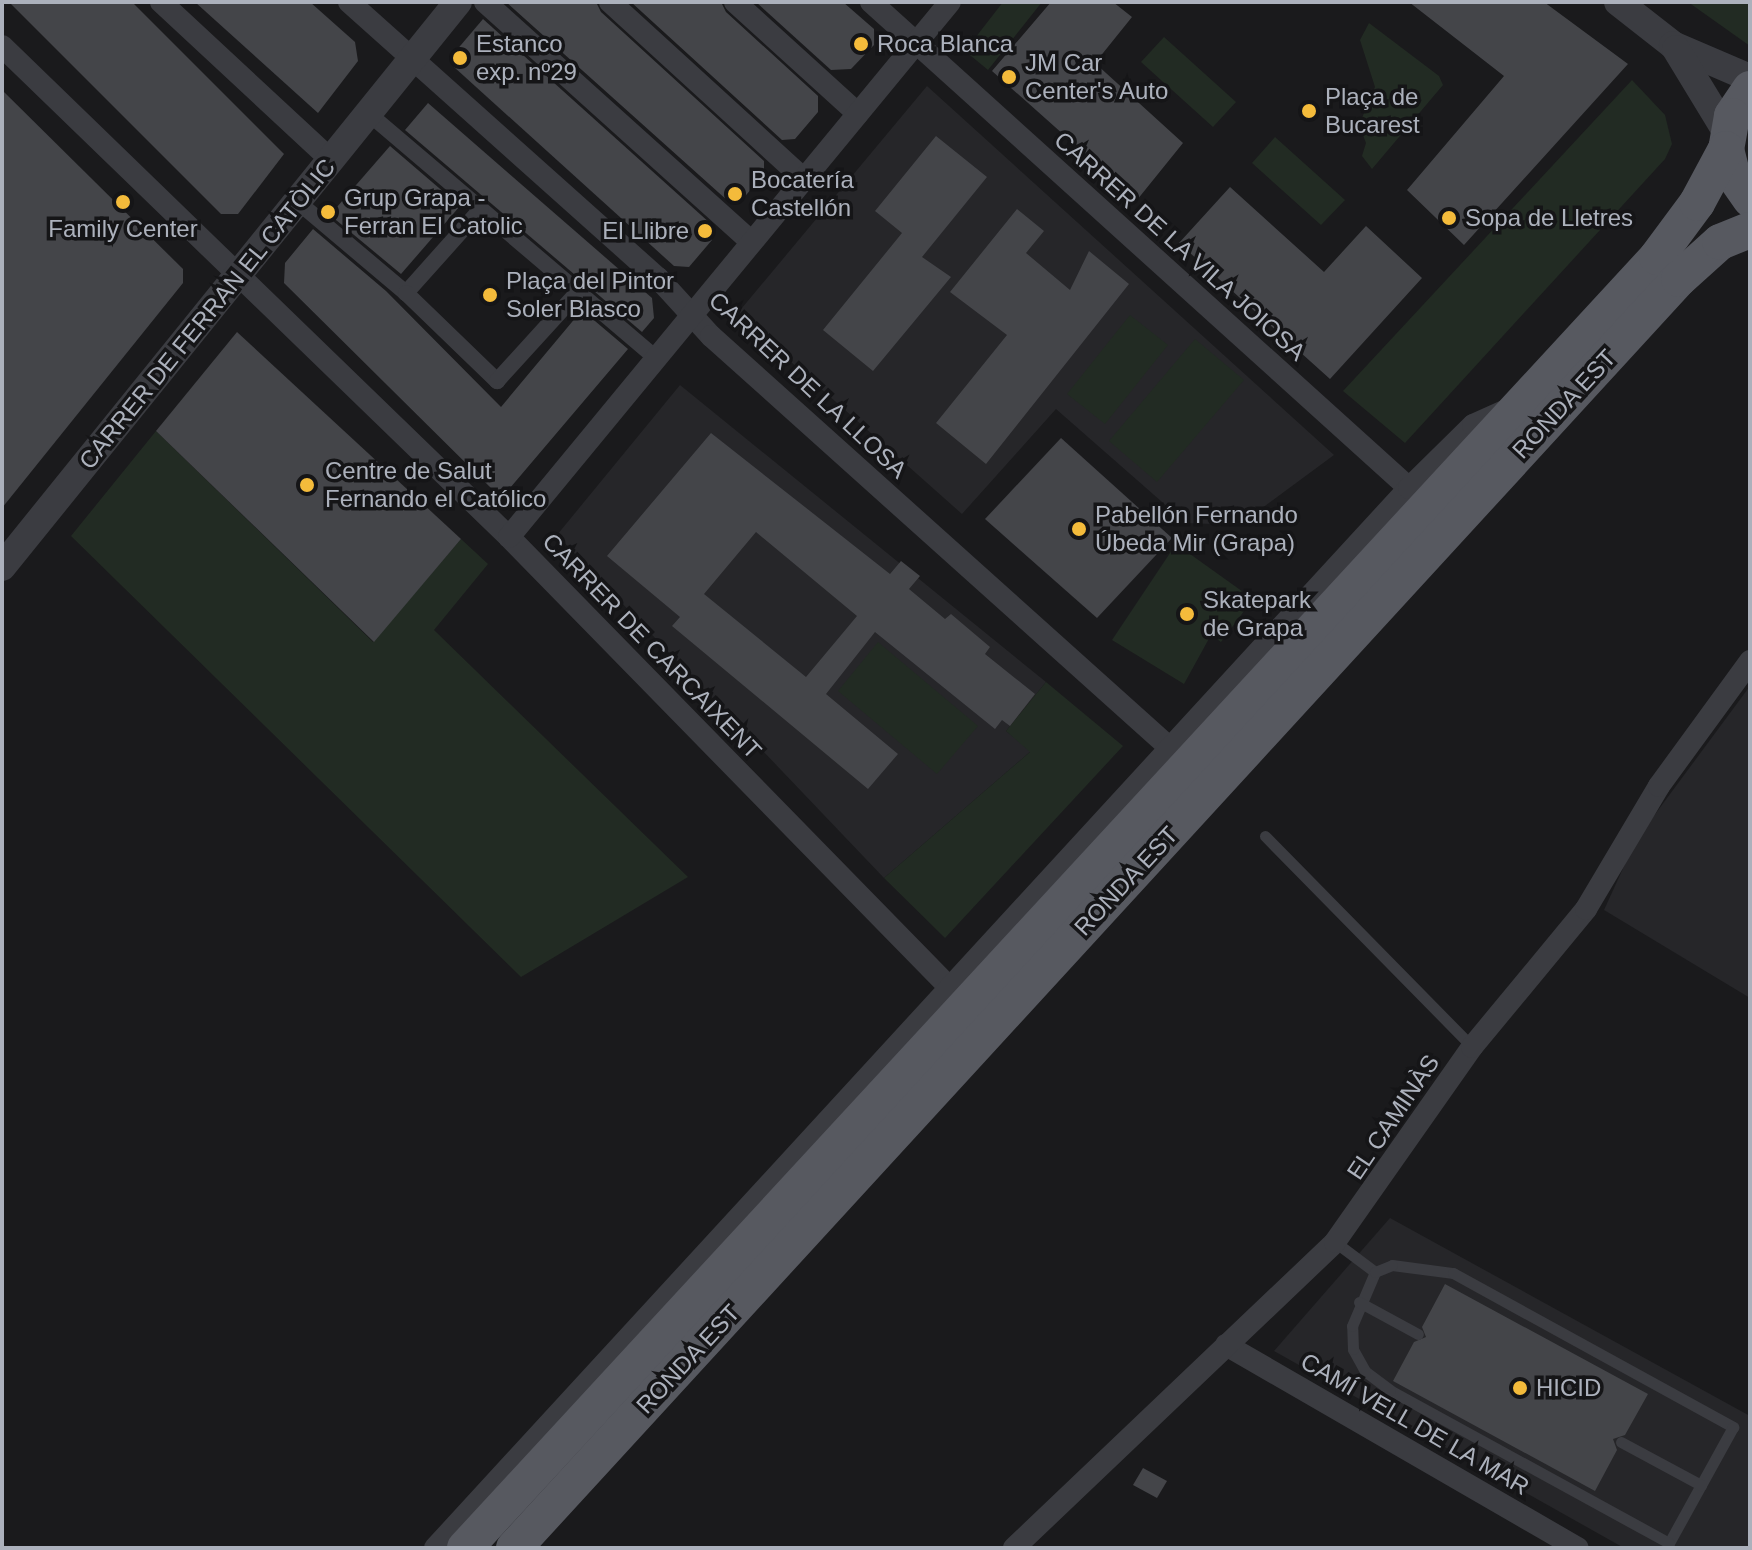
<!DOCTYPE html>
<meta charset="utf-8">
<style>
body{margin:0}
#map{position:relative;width:1752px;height:1550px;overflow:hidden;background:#1a1a1c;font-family:Helvetica,sans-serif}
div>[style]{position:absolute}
.built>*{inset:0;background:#262629}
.green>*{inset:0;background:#222b23}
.building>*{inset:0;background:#444549}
.service>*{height:11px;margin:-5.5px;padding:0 5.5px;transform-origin:5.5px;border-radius:5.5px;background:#3b3c41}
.pedestrian>*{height:16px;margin:-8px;padding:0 8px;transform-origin:8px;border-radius:8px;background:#3b3c41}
.minor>*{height:22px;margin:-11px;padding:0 11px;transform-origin:11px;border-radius:11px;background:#3b3c41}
.tertiary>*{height:28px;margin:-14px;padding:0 14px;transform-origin:14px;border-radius:14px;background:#3b3c41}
.primary>*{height:36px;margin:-18px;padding:0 18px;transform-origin:18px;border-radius:18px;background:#575960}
.dots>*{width:22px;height:22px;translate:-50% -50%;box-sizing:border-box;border:4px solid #151517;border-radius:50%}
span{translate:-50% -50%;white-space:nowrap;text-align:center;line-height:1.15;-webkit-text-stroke:7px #151517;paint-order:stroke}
.poi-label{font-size:24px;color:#acb1bc}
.left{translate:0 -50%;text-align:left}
.right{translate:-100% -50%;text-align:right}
.street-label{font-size:24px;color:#acb1bc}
.frame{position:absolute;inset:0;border:4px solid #acb1bc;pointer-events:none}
</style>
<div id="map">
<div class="built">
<div style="clip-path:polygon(927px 86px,1334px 455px,1239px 525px,1186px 523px,1056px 409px,962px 514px,737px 314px)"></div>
<div style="clip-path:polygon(680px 385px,1046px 682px,1006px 731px,1031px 751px,884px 878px,557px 535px)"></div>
<div style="clip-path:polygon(1750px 686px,1750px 998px,1604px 910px,1636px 840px)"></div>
<div style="clip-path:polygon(1390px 1218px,1750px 1416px,1750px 1548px,1624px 1548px,1274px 1351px)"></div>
</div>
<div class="green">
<div style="clip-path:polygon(1003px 2px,1042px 2px,988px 70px,965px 51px)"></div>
<div style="clip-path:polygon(1688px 2px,1750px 2px,1750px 46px)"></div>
<div style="clip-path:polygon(1369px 23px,1439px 76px,1443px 85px,1372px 169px,1362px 156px,1366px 143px,1359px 125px,1375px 87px,1360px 40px)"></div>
<div style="clip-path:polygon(1164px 37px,1236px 102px,1213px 127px,1141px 62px)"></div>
<div style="clip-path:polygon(1632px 80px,1665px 115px,1672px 144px,1665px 159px,1405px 443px,1343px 391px)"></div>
<div style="clip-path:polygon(1275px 137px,1345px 200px,1321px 225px,1252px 163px)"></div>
<div style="clip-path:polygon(1130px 315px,1168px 345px,1105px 424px,1067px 394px)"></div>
<div style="clip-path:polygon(1195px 339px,1244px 380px,1157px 482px,1109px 441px)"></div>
<div style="clip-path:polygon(156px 431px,373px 642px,461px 539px,488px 564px,434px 630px,688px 877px,521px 977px,71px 536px)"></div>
<div style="clip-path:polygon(1176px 544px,1253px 599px,1221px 642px,1211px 635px,1184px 684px,1112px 640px)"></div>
<div style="clip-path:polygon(878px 642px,978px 726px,937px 774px,838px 691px)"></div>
<div style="clip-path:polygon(1046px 682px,1123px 746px,945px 938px,884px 878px,1030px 752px,1006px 731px)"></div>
</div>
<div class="building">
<div style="clip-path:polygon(9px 2px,132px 2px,284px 154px,238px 214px,221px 214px)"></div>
<div style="clip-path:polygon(195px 2px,310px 2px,355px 42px,358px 61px,318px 113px)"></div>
<div style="clip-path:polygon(506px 2px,596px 2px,601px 12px,764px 161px,764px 174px,741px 201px,728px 201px)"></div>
<div style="clip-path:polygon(631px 2px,721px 2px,726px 12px,818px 96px,818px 112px,795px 139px,782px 140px)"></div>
<div style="clip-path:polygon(756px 2px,843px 2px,874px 29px,874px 45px,851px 69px,831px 70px)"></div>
<div style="clip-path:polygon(1051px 2px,1113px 2px,1132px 17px,1095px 63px,1183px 143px,1137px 200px,992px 71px)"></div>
<div style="clip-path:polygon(1409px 2px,1544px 2px,1628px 64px,1464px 245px,1407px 190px,1504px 76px)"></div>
<div style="clip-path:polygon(483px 19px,711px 224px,712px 240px,689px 267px,674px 266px,454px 67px,455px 52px)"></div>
<div style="clip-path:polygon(2px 90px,183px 269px,183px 283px,2px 508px)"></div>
<div style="clip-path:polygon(428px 103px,652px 298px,654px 318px,642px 332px,405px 130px)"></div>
<div style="clip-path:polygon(936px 136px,987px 177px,922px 257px,951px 277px,873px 371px,823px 330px,902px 233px,875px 211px)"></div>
<div style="clip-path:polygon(390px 146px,460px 206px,401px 274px,330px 215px)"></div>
<div style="clip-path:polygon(1230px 187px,1324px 272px,1366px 226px,1422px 278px,1330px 379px,1179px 243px)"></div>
<div style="clip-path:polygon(1017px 209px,1044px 231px,1026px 253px,1070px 290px,1089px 251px,1129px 284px,986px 464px,936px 423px,1007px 335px,950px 292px)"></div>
<div style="clip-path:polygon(313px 229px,386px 291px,501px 407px,582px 310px,628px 349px,510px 488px,493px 490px,284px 283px,285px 263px)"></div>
<div style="clip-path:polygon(237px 332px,461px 539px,374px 642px,156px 431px)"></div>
<div style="clip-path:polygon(evenodd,711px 433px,890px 574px,901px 561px,920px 576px,909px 589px,945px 619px,951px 614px,990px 647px,985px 654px,1035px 694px,1010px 726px,1002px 720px,995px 729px,875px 632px,826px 694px,898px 754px,868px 789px,672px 626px,680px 617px,607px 556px,711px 433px,756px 532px,857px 616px,806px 677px,704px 594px,756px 532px)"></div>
<div style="clip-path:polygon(1061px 438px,1172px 538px,1097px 618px,985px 519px)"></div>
<div style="clip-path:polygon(1445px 1284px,1648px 1394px,1625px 1435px,1613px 1439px,1617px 1450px,1595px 1491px,1393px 1381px,1414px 1342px,1426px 1337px,1422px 1327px)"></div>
<div style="clip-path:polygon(1143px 1468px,1167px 1481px,1157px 1498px,1133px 1485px)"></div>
</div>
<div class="service">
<div style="left:1265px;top:836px;width:296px;rotate:45.5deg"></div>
<div style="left:1335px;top:1242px;width:50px;rotate:36.9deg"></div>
<div style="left:1392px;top:1265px;width:62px;rotate:7.5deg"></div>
<div style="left:1453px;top:1273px;width:320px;rotate:28.8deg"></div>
<div style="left:1733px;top:1427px;width:132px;rotate:118.9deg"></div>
<div style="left:1669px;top:1543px;width:318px;rotate:-151.3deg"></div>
<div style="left:1390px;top:1390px;width:31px;rotate:-143deg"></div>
<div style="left:1365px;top:1371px;width:25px;rotate:-119deg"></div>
<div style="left:1353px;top:1349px;width:23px;rotate:-92deg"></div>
<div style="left:1352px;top:1326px;width:59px;rotate:-66.9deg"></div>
<div style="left:1375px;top:1272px;width:18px;rotate:-22deg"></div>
<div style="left:1359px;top:1302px;width:67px;rotate:28.5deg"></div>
<div style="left:1621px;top:1442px;width:91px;rotate:28.3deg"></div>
</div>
<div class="pedestrian">
<div style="left:368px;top:113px;width:378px;rotate:40.4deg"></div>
<div style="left:298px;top:202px;width:141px;rotate:40.1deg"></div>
<div style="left:481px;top:209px;width:113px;rotate:131.8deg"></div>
<div style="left:406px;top:293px;width:127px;rotate:44deg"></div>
<div style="left:497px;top:381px;width:120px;rotate:-47.7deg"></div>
</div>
<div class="minor">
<div style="left:161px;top:2px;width:232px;rotate:42.9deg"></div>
<div style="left:349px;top:2px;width:414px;rotate:41.8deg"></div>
<div style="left:658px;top:278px;width:79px;rotate:47.6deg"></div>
<div style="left:711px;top:336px;width:617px;rotate:41.91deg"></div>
<div style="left:485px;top:2px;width:359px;rotate:42deg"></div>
<div style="left:610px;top:2px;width:263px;rotate:42.4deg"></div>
<div style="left:735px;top:2px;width:166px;rotate:42.3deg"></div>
<div style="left:871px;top:2px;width:725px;rotate:42.09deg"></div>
<div style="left:2px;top:46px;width:706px;rotate:44.08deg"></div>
<div style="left:509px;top:537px;width:631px;rotate:45.64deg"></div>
<div style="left:509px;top:537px;width:693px;rotate:-50.5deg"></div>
<div style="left:1226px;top:1345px;width:406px;rotate:30deg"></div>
<div style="left:435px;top:1548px;width:1440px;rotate:-47.42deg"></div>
<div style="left:1409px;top:488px;width:90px;rotate:-44.5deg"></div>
<div style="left:1473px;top:425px;width:39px;rotate:-24deg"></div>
<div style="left:1014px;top:1548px;width:443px;rotate:-43.6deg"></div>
<div style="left:1335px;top:1242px;width:238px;rotate:-54.9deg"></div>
<div style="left:1472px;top:1047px;width:179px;rotate:-50.4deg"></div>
<div style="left:1586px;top:909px;width:143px;rotate:-59.3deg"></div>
<div style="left:1659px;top:786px;width:155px;rotate:-53.9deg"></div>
</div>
<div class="tertiary">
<div style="left:1618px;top:2px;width:70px;rotate:38deg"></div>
<div style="left:1673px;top:45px;width:84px;rotate:23.2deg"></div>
<div style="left:1676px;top:49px;width:98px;rotate:58.7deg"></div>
<div style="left:2px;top:567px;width:726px;rotate:-51.09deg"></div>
</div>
<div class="primary">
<div style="left:1750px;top:89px;width:32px;rotate:124deg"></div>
<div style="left:1732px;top:116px;width:34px;rotate:100deg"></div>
<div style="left:1726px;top:149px;width:25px;rotate:76deg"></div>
<div style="left:1732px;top:173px;width:32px;rotate:55deg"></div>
<div style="left:465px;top:1548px;width:1757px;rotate:-47.28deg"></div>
<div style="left:1657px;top:257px;width:67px;rotate:-53.5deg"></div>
<div style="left:1697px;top:203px;width:61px;rotate:-61.8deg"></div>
<div style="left:514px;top:1548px;width:1723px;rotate:-47.45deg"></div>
<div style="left:1679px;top:279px;width:55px;rotate:-42.1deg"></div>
<div style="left:1720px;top:242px;width:32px;rotate:-22deg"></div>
</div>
<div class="dots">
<div style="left:861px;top:44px;background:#f4bb3b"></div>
<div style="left:460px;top:58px;background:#f4bb3b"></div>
<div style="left:1009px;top:77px;background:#f4bb3b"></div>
<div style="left:1309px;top:111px;background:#f4bb3b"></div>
<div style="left:735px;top:194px;background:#f4bb3b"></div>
<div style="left:123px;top:202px;background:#f4bb3b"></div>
<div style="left:328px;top:212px;background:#f4bb3b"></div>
<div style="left:1449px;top:218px;background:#f4bb3b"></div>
<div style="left:705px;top:231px;background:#f4bb3b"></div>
<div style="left:490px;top:295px;background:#f4bb3b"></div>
<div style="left:307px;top:485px;background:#f4bb3b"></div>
<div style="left:1079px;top:529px;background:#f4bb3b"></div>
<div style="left:1187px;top:614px;background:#f4bb3b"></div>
<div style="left:1520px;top:1388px;background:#f4bb3b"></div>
</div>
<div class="poi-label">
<span class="left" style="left:476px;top:58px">Estanco<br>exp. nº29</span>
<span class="left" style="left:877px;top:44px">Roca Blanca</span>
<span class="left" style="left:1025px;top:77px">JM Car<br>Center's Auto</span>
<span class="left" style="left:1325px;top:111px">Plaça de<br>Bucarest</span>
<span class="left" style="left:751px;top:194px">Bocatería<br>Castellón</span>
<span class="left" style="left:344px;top:212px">Grup Grapa -<br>Ferran El Catolic</span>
<span class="left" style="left:1465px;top:218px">Sopa de Lletres</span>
<span style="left:123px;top:229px">Family Center</span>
<span class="right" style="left:689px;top:231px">El Llibre</span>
<span class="left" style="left:506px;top:295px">Plaça del Pintor<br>Soler Blasco</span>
<span class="left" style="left:325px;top:485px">Centre de Salut<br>Fernando el Católico</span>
<span class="left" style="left:1095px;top:529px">Pabellón Fernando<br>Úbeda Mir (Grapa)</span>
<span class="left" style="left:1203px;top:614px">Skatepark<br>de Grapa</span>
<span class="left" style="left:1536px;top:1388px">HICID</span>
</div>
<div class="street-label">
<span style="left:1180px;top:246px;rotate:42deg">CARRER DE LA VILA JOIOSA</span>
<span style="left:207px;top:314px;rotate:-51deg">CARRER DE FERRAN EL CATÒLIC</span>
<span style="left:808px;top:385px;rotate:43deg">CARRER DE LA LLOSA</span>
<span style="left:1564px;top:404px;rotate:-47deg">RONDA EST</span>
<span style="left:652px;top:646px;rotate:46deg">CARRER DE CARCAIXENT</span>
<span style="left:1126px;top:881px;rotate:-47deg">RONDA EST</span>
<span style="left:1393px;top:1117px;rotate:-56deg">EL CAMINÀS</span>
<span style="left:688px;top:1359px;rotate:-47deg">RONDA EST</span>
<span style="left:1415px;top:1424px;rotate:30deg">CAMÍ VELL DE LA MAR</span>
</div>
<div class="frame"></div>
</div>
